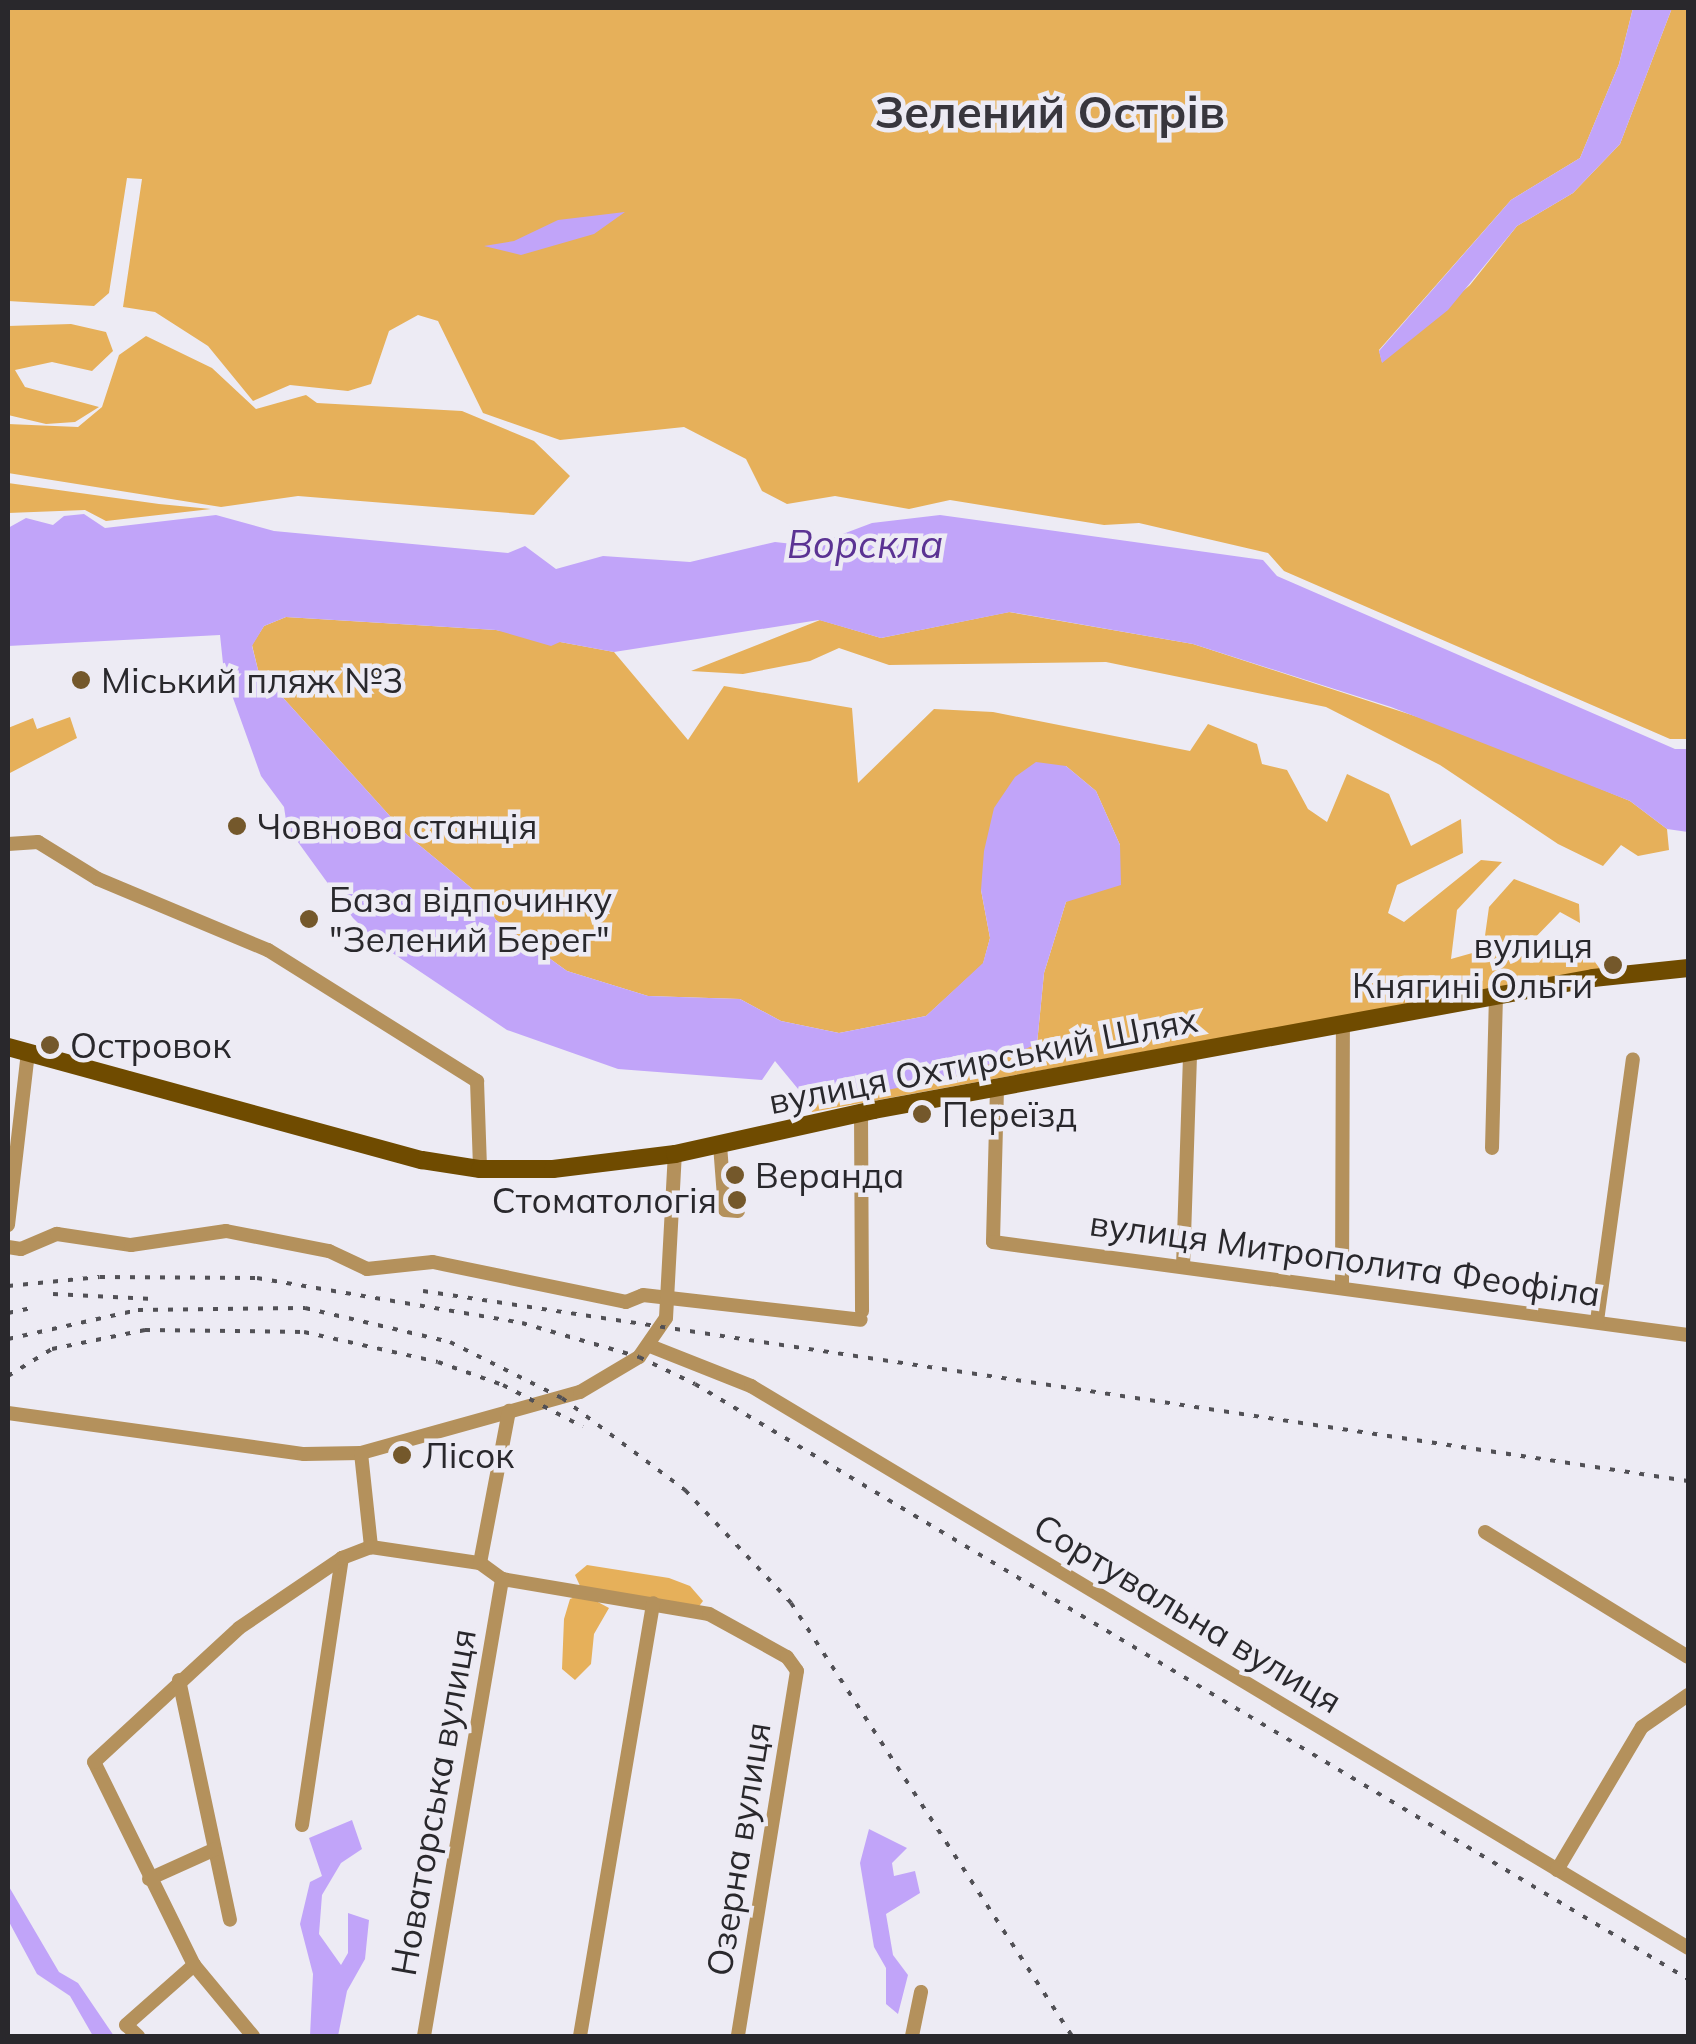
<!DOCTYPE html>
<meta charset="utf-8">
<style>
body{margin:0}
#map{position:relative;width:1696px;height:2044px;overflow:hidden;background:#edebf4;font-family:Mulish,sans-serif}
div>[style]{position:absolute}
.green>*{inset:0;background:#e6b05a}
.water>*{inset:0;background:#c1a4f9}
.minor>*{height:14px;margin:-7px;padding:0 7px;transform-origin:7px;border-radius:7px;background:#b4915c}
.major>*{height:18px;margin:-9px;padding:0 9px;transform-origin:9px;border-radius:9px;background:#6f4b00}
.rail>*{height:4px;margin-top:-2px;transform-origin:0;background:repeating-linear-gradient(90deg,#515055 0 5px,transparent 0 15px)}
.dots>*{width:28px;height:28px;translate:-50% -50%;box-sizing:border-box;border:5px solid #edebf4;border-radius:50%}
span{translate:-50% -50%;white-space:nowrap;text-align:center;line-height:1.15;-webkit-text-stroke:9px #edebf4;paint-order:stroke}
.poi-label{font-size:35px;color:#29282c}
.left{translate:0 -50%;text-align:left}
.right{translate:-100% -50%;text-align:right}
.street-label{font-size:35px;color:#29282c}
.water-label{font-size:38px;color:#5b3393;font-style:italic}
.district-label{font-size:45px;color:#38363d;font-weight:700}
.frame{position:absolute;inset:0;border:10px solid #29282c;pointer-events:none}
</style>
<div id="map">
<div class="green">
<div style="clip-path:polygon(8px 8px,1633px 8px,1619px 64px,1580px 158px,1511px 200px,1379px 350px,1382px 362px,1470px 285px,1517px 226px,1573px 193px,1620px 144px,1672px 8px,1688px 8px,1688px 739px,1670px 739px,1284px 571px,1268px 553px,1139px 523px,1104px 525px,950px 500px,909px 509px,835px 496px,787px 504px,762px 491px,746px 459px,684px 427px,560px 440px,483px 413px,438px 321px,418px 315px,389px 331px,371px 384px,348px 391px,290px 385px,253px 401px,208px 346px,155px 312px,123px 307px,142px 179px,127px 178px,109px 293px,94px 306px,8px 301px)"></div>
<div style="clip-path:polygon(71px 324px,106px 332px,113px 351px,92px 371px,52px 362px,15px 370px,25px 387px,99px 407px,75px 422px,46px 424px,8px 415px,8px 326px)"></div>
<div style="clip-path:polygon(146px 336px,212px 368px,256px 409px,306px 395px,317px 403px,462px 411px,534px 441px,570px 476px,534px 515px,298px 496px,221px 507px,8px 473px,8px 424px,78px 427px,102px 407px,119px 355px)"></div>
<div style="clip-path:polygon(8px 483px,159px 504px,211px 509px,106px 521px,85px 510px,8px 513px)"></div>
<div style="clip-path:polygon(1009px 612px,1193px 644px,1461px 731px,1630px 801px,1667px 829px,1669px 850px,1638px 856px,1621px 845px,1603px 866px,1558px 844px,1440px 765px,1326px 707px,1106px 662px,889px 665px,839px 648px,810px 661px,743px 674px,691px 671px,820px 620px,881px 638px)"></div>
<div style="clip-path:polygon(286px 617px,496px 630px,614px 652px,688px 740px,724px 686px,852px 708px,858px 783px,934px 709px,993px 712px,1190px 751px,1208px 724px,1257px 744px,1262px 764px,1287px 770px,1308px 809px,1327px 822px,1347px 774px,1389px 794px,1411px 846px,1461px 819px,1463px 853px,1397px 885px,1388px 913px,1404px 922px,1481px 860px,1502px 862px,1457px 910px,1451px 959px,1483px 950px,1489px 907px,1514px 879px,1579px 904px,1580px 923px,1560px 912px,1526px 947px,1582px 944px,1600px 969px,812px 1112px,791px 1074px,803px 1095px,1037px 1044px,1044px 973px,1066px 902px,1120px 845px,1096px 791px,1066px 766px,981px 890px,990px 938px,983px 964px,926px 1016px,839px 1033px,781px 1021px,740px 999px,648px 996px,567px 971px,496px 920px,481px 896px,407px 835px,258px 670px,252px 645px,264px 626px)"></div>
<div style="clip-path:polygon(70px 717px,77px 738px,8px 774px,8px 728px,33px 718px,37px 729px)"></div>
<div style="clip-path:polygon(587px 1565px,669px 1578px,690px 1586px,703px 1601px,697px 1609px,581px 1588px,575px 1575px)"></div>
<div style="clip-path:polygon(583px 1594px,609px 1608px,594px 1634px,591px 1664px,575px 1680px,562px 1669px,564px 1619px,570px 1599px)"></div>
</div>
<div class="water">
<div style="clip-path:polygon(1633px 8px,1672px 8px,1620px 144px,1573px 193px,1517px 226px,1448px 310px,1382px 363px,1379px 351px,1511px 200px,1580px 158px,1619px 64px)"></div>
<div style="clip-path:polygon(625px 212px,594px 234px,521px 255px,484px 246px,514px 241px,558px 220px)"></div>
<div style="clip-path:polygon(84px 514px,105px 528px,216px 515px,274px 531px,508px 553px,525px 546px,556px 569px,603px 556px,690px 562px,775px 542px,811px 546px,872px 523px,940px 515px,1263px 560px,1277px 576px,1675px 749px,1688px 749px,1688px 832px,1667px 829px,1630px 801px,1391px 707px,1193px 644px,1010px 612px,881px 638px,819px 620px,614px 652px,560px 642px,551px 646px,496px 630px,286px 617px,264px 626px,252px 646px,258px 670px,407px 835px,481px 896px,496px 920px,567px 971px,648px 996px,740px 999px,781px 1021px,839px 1033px,926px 1016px,983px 963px,990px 938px,981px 890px,984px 851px,994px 808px,1015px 777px,1036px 762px,1066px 766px,1096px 791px,1120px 845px,1121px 885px,1066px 902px,1044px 973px,1037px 1044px,969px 1073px,825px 1103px,803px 1095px,775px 1061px,762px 1080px,618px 1069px,507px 1030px,379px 944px,353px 918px,287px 827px,284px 807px,261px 776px,224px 673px,220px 635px,8px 646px,8px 528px,26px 518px,53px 525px,64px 516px)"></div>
<div style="clip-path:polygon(352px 1820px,362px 1849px,341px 1863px,322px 1895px,319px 1934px,341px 1965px,348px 1953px,348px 1913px,369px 1920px,365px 1959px,347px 1991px,338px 2036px,310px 2036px,313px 1974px,300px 1924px,310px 1882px,322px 1876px,309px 1838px)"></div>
<div style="clip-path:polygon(869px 1829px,907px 1848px,892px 1863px,894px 1876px,915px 1871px,920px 1893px,886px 1914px,893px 1955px,908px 1975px,898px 2014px,886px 2004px,886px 1968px,874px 1947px,860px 1863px)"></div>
<div style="clip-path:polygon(8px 1885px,59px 1972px,78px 1983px,114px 2036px,93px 2036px,70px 1996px,37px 1974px,8px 1920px)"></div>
</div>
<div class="minor">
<div style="left:8px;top:844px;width:30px;rotate:-4deg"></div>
<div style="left:38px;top:842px;width:70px;rotate:31.7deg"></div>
<div style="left:98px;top:879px;width:184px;rotate:22.7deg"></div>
<div style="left:268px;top:950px;width:247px;rotate:32.1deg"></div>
<div style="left:477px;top:1081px;width:88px;rotate:88deg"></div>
<div style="left:997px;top:1088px;width:154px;rotate:91.5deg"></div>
<div style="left:993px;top:1242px;width:701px;rotate:7.62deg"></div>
<div style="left:861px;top:1112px;width:199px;rotate:89.7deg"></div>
<div style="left:720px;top:1145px;width:65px;rotate:85.6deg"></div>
<div style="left:725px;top:1210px;width:13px;rotate:4deg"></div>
<div style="left:1492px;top:1148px;width:153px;rotate:-88.5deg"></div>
<div style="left:8px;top:1225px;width:173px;rotate:-83.4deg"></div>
<div style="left:8px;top:1247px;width:13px;rotate:9deg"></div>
<div style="left:21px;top:1249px;width:39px;rotate:-23deg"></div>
<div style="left:57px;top:1234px;width:75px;rotate:8.5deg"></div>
<div style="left:131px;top:1245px;width:96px;rotate:-8.4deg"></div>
<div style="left:226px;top:1231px;width:105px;rotate:11deg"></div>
<div style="left:329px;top:1251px;width:42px;rotate:25.3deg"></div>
<div style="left:367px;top:1269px;width:66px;rotate:-6.1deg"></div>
<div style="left:433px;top:1262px;width:197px;rotate:11.7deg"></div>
<div style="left:626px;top:1302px;width:18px;rotate:-22deg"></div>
<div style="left:643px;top:1295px;width:219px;rotate:6.5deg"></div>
<div style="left:1183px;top:1267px;width:213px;rotate:-88.1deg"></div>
<div style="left:1342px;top:1288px;width:264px;rotate:-89.8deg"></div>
<div style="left:1597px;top:1321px;width:264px;rotate:-82.2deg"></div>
<div style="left:650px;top:1346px;width:109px;rotate:21.6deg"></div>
<div style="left:751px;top:1386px;width:1093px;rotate:30.95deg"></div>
<div style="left:8px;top:1413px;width:299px;rotate:7.9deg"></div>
<div style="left:304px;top:1454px;width:57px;rotate:-1deg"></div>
<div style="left:361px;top:1453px;width:227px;rotate:-15.6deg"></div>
<div style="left:580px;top:1392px;width:69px;rotate:-30.7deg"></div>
<div style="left:639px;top:1357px;width:47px;rotate:-55.3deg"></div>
<div style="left:666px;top:1318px;width:164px;rotate:-86.9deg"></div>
<div style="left:361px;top:1453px;width:95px;rotate:83.9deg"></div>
<div style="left:1485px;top:1532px;width:238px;rotate:31.6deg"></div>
<div style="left:480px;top:1563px;width:155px;rotate:-79.2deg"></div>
<div style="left:179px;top:1680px;width:245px;rotate:78deg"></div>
<div style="left:302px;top:1825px;width:270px;rotate:-81.5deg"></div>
<div style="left:1557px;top:1870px;width:166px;rotate:-59.3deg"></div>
<div style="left:1642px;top:1727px;width:56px;rotate:-34.8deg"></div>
<div style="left:149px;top:1879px;width:72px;rotate:-24.4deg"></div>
<div style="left:138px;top:2036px;width:16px;rotate:-137deg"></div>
<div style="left:126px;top:2025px;width:91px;rotate:-41.4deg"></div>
<div style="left:253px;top:2036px;width:92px;rotate:-129.7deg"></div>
<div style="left:194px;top:1965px;width:226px;rotate:-116.2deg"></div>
<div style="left:94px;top:1762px;width:197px;rotate:-42.7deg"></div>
<div style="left:239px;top:1628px;width:125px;rotate:-34.2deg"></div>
<div style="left:342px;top:1558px;width:31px;rotate:-21deg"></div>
<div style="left:371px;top:1547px;width:110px;rotate:8.4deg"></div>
<div style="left:480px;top:1563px;width:27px;rotate:36deg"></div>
<div style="left:502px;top:1579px;width:210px;rotate:9.6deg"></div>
<div style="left:709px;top:1614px;width:89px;rotate:28.9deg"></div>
<div style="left:787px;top:1657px;width:17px;rotate:54deg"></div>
<div style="left:797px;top:1671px;width:370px;rotate:99.2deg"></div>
<div style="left:424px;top:2036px;width:464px;rotate:-80.3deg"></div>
<div style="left:580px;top:2036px;width:439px;rotate:-80.4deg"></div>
<div style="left:912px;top:2036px;width:45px;rotate:-78.4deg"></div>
</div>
<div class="major">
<div style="left:8px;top:1047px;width:429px;rotate:15.3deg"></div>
<div style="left:422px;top:1160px;width:59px;rotate:8.8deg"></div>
<div style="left:480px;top:1169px;width:73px"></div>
<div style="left:553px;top:1169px;width:123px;rotate:-7deg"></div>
<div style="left:675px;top:1154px;width:204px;rotate:-12.5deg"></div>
<div style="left:874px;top:1110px;width:731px;rotate:-10.4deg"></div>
<div style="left:1593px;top:978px;width:96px;rotate:-6deg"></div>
</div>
<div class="rail">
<div style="left:8px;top:1286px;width:92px;rotate:-5.6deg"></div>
<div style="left:100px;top:1277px;width:157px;rotate:0.4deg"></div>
<div style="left:257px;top:1278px;width:269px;rotate:9.6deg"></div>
<div style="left:522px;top:1323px;width:122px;rotate:16.2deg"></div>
<div style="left:639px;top:1357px;width:62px;rotate:25.7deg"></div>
<div style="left:695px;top:1384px;width:1158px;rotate:30.93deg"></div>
<div style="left:423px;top:1291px;width:1279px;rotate:8.54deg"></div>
<div style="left:53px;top:1294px;width:100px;rotate:2.9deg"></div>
<div style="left:8px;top:1313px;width:24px;rotate:-12deg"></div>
<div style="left:8px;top:1339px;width:133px;rotate:-12.6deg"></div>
<div style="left:138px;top:1310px;width:167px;rotate:-0.7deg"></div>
<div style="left:305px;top:1308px;width:149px;rotate:13.2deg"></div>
<div style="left:450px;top:1342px;width:125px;rotate:26.6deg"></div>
<div style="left:562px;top:1398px;width:154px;rotate:36.8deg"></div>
<div style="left:685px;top:1490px;width:155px;rotate:46.8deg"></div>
<div style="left:791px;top:1603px;width:516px;rotate:57.02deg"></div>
<div style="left:8px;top:1376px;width:52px;rotate:-31.5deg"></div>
<div style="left:52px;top:1349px;width:95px;rotate:-11.5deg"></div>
<div style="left:145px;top:1330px;width:159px;rotate:0.7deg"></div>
<div style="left:304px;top:1332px;width:137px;rotate:12.6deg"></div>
<div style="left:438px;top:1362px;width:69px;rotate:19.5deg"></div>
<div style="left:503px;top:1385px;width:90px;rotate:27.7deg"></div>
</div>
<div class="dots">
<div style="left:81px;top:680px;background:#74582b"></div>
<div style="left:237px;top:826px;background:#74582b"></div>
<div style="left:309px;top:919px;background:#74582b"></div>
<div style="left:1613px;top:965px;background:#74582b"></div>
<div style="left:50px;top:1045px;background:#74582b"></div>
<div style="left:922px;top:1114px;background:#74582b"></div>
<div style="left:735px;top:1175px;background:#74582b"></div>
<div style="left:737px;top:1200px;background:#74582b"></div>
<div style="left:402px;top:1455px;background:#74582b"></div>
</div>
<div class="poi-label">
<span class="left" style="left:101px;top:680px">Міський пляж №3</span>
<span class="left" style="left:257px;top:826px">Човнова станція</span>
<span class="left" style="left:329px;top:919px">База відпочинку<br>"Зелений Берег"</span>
<span class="right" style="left:1593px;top:965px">вулиця<br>Княгині Ольги</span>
<span class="left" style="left:70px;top:1045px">Островок</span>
<span class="left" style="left:942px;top:1114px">Переїзд</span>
<span class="left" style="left:755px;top:1175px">Веранда</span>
<span class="right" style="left:717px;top:1200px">Стоматологія</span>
<span class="left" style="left:422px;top:1455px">Лісок</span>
</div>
<div class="street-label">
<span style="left:983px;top:1060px;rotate:-11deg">вулиця Охтирський Шлях</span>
<span style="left:1345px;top:1258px;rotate:8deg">вулиця Митрополита Феофіла</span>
<span style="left:1188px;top:1613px;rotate:31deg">Сортувальна вулиця</span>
<span style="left:433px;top:1802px;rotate:-80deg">Новаторська вулиця</span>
<span style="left:738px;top:1849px;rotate:-81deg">Озерна вулиця</span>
</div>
<div class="water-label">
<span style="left:865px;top:545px">Ворскла</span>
</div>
<div class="district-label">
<span style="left:1050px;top:112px">Зелений Острів</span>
</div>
<div class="frame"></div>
</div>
